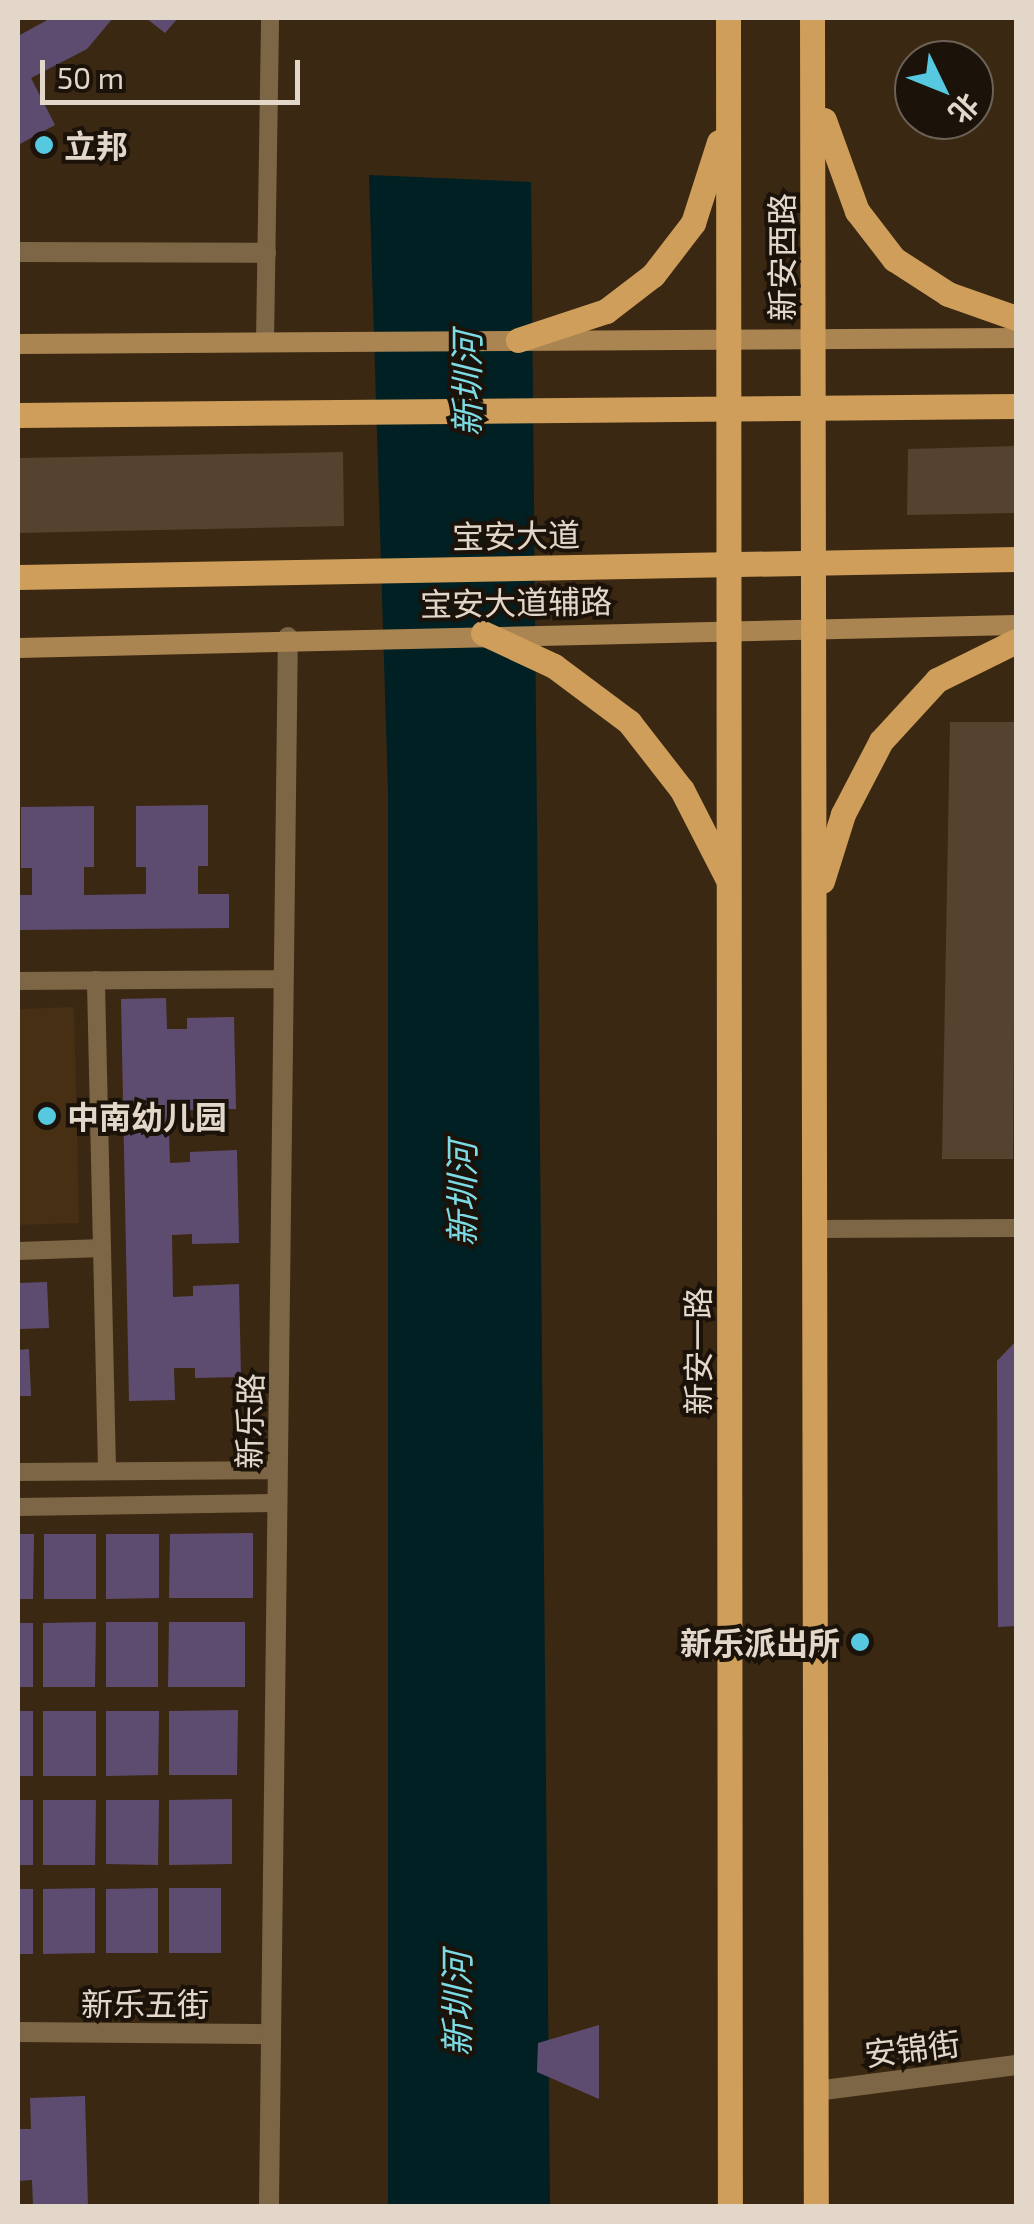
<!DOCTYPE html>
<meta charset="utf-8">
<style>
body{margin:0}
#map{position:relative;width:1034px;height:2224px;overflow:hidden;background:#3b2812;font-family:"Exo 2","Noto Sans SC",sans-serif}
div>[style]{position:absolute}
.built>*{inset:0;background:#472f13}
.green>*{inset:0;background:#55422f}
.water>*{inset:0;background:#012023}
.building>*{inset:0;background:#5e4c70}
.service>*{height:18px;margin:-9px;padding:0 9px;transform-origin:9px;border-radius:9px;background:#7d6646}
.minor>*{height:20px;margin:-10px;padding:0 10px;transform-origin:10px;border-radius:10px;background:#7d6646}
.tertiary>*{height:20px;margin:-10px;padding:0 10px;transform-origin:10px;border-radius:10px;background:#7d6646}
.secondary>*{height:20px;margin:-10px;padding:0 10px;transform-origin:10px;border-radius:10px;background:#aa8552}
.primary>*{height:25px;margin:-12.5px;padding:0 12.5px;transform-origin:12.5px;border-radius:12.5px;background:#ce9e5a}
.primary-bridge>*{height:25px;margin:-12.5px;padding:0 12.5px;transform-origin:12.5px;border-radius:12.5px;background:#ce9e5a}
.dots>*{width:28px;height:28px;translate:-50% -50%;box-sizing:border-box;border:5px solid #1b1309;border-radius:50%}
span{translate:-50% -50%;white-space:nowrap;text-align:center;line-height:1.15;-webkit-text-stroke:8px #1b1309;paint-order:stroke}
.poi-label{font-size:32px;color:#e3d7ca;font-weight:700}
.left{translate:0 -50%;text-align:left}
.right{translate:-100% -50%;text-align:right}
.street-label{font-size:32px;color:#e3d7ca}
.water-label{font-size:35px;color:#7ddbe5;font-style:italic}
.frame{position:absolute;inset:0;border:20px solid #e3d7ca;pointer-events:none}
.north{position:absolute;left:894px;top:40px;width:100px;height:100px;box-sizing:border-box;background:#1b1309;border:2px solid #6b6156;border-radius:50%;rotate:133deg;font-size:28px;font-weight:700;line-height:40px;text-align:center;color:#e3d7ca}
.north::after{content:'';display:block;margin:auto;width:35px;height:45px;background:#56c9e1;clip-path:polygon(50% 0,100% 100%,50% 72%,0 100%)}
.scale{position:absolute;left:40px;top:60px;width:260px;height:45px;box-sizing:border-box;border:5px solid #e3d7ca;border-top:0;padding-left:12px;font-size:30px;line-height:35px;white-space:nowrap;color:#e3d7ca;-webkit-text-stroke:8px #1b1309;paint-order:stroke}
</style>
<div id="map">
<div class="built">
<div style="clip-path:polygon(74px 1007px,79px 1223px,18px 1225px,18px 1009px)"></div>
</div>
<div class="green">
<div style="clip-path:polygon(1016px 446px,1016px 513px,907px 515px,908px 449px)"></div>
<div style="clip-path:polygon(343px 452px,344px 526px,18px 533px,18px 458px)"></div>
<div style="clip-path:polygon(950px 722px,1016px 722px,1013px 1159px,942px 1159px)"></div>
</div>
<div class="water">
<div style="clip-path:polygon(369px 175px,531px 182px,550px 2206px,388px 2206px,388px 791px)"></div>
</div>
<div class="building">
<div style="clip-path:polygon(51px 18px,113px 18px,87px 49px,31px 78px,55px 125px,18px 145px,18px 36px)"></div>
<div style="clip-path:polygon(146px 18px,178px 18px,165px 33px)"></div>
<div style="clip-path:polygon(208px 805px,208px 866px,198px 866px,198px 894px,229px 894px,229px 928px,18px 930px,18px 895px,32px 895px,32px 868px,21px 868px,21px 807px,94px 806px,94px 867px,84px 867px,84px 895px,146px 894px,146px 867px,136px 867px,136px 806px)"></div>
<div style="clip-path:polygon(166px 998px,167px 1029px,187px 1029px,187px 1018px,234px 1017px,236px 1109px,189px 1110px,189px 1100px,168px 1101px,170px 1163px,190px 1162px,190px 1152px,237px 1150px,239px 1243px,192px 1244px,192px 1234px,172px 1235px,173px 1297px,193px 1296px,193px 1286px,239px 1284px,241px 1377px,195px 1378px,195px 1368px,174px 1368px,175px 1400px,129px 1401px,121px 999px)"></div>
<div style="clip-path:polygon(47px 1282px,49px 1328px,18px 1329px,18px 1283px)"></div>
<div style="clip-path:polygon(1016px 1341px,1016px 1626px,998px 1627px,997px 1361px)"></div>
<div style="clip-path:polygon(29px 1349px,31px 1396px,18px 1396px,18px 1350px)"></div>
<div style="clip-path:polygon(253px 1533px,253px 1598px,169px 1598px,170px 1534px)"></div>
<div style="clip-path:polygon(18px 1534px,34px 1534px,33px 1599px,18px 1599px)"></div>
<div style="clip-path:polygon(44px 1534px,96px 1534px,96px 1599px,44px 1599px)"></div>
<div style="clip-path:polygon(106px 1534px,159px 1534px,159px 1598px,106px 1599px)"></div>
<div style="clip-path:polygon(96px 1622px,95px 1687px,43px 1687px,43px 1623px)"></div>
<div style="clip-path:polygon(106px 1622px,158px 1622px,158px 1687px,106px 1687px)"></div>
<div style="clip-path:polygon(169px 1622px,245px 1622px,245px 1687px,168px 1687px)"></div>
<div style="clip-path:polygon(18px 1623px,33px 1623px,33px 1687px,18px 1687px)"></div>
<div style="clip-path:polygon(238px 1710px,237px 1775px,169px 1775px,169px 1711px)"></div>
<div style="clip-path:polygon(18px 1711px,33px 1711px,33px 1776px,18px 1776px)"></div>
<div style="clip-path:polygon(43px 1711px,96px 1711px,96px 1776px,43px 1776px)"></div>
<div style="clip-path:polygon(106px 1711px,159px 1711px,158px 1775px,106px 1776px)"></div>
<div style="clip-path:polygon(232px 1799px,232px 1864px,169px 1865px,169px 1800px)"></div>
<div style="clip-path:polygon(18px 1800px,33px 1800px,33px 1865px,18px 1865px)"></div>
<div style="clip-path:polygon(43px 1800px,96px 1800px,95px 1865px,43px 1865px)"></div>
<div style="clip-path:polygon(106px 1800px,159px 1800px,158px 1865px,106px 1864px)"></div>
<div style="clip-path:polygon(95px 1888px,95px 1953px,43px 1954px,43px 1889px)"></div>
<div style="clip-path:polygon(158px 1888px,158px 1953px,106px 1953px,106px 1889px)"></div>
<div style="clip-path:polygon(169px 1888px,221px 1888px,221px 1953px,169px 1953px)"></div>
<div style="clip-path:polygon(18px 1889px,33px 1889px,33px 1954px,18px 1954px)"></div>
<div style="clip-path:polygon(599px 2025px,599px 2099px,537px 2072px,538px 2043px)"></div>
<div style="clip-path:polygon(85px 2096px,88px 2206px,33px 2206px,32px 2180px,18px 2181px,18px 2129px,31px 2129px,30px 2098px)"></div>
</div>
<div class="service">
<div style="left:265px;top:342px;width:324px;rotate:-89.1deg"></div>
<div style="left:18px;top:981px;width:266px;rotate:-0.4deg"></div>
<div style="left:815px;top:1216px;width:13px;rotate:86deg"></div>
<div style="left:816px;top:1229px;width:200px;rotate:-0.3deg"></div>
<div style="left:102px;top:1248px;width:223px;rotate:88.7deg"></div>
<div style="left:18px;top:1251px;width:84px;rotate:-2deg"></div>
<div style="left:102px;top:1248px;width:268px;rotate:-91.3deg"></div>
<div style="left:18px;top:1472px;width:260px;rotate:-0.4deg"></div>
<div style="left:18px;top:1507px;width:260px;rotate:-0.9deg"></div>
</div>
<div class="minor">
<div style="left:18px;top:252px;width:248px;rotate:0.2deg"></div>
<div style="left:18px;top:2032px;width:253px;rotate:0.5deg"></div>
<div style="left:816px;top:2091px;width:202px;rotate:-7.4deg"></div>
</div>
<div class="tertiary">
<div style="left:269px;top:2206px;width:1569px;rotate:-89.31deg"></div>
</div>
<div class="secondary">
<div style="left:18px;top:344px;width:998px;rotate:-0.34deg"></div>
<div style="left:18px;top:648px;width:998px;rotate:-1.32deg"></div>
</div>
<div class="primary">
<div style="left:728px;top:18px;width:2188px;rotate:89.95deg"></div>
<div style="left:812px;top:18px;width:2188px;rotate:89.9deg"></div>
<div style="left:824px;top:120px;width:97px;rotate:70.1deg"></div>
<div style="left:857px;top:211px;width:61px;rotate:52.4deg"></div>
<div style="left:894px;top:259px;width:64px;rotate:32.9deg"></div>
<div style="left:948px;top:294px;width:72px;rotate:19.4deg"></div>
<div style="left:518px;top:340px;width:93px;rotate:-18.2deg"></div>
<div style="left:606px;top:311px;width:59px;rotate:-37.5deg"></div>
<div style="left:653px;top:275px;width:66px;rotate:-52.4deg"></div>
<div style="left:693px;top:223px;width:85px;rotate:-72.2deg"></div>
<div style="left:483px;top:633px;width:78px;rotate:24.9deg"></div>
<div style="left:554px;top:666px;width:94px;rotate:36.7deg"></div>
<div style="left:629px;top:722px;width:86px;rotate:52.1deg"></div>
<div style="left:682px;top:790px;width:101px;rotate:62.9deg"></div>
<div style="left:822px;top:881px;width:70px;rotate:-72.6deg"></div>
<div style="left:843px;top:814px;width:82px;rotate:-62.5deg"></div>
<div style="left:881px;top:741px;width:83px;rotate:-47.4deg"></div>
<div style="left:937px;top:680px;width:88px;rotate:-26.3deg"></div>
</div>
<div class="primary-bridge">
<div style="left:18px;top:415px;width:998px;rotate:-0.52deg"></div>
<div style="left:18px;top:577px;width:998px;rotate:-1.03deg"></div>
</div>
<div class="dots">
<div style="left:44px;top:145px;background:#56c9e1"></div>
<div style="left:47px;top:1116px;background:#56c9e1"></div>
<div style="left:860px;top:1642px;background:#56c9e1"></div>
</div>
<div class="poi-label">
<span class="left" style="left:64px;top:145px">立邦</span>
<span class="left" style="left:67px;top:1116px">中南幼儿园</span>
<span class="right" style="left:840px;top:1642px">新乐派出所</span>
</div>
<div class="street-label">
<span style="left:781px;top:257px;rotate:-90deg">新安西路</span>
<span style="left:516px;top:535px;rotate:-1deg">宝安大道</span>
<span style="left:516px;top:602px;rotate:-1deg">宝安大道辅路</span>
<span style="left:697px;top:1351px;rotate:-90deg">新安一路</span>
<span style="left:249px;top:1421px;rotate:-89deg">新乐路</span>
<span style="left:145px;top:2003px">新乐五街</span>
<span style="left:912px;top:2048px;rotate:-7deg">安锦街</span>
</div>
<div class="water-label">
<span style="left:466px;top:384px;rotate:-90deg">新圳河</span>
<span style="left:461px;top:1194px;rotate:-90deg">新圳河</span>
<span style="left:456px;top:2004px;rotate:-90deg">新圳河</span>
</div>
<div class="frame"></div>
<div class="north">北</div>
<div class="scale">50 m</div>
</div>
